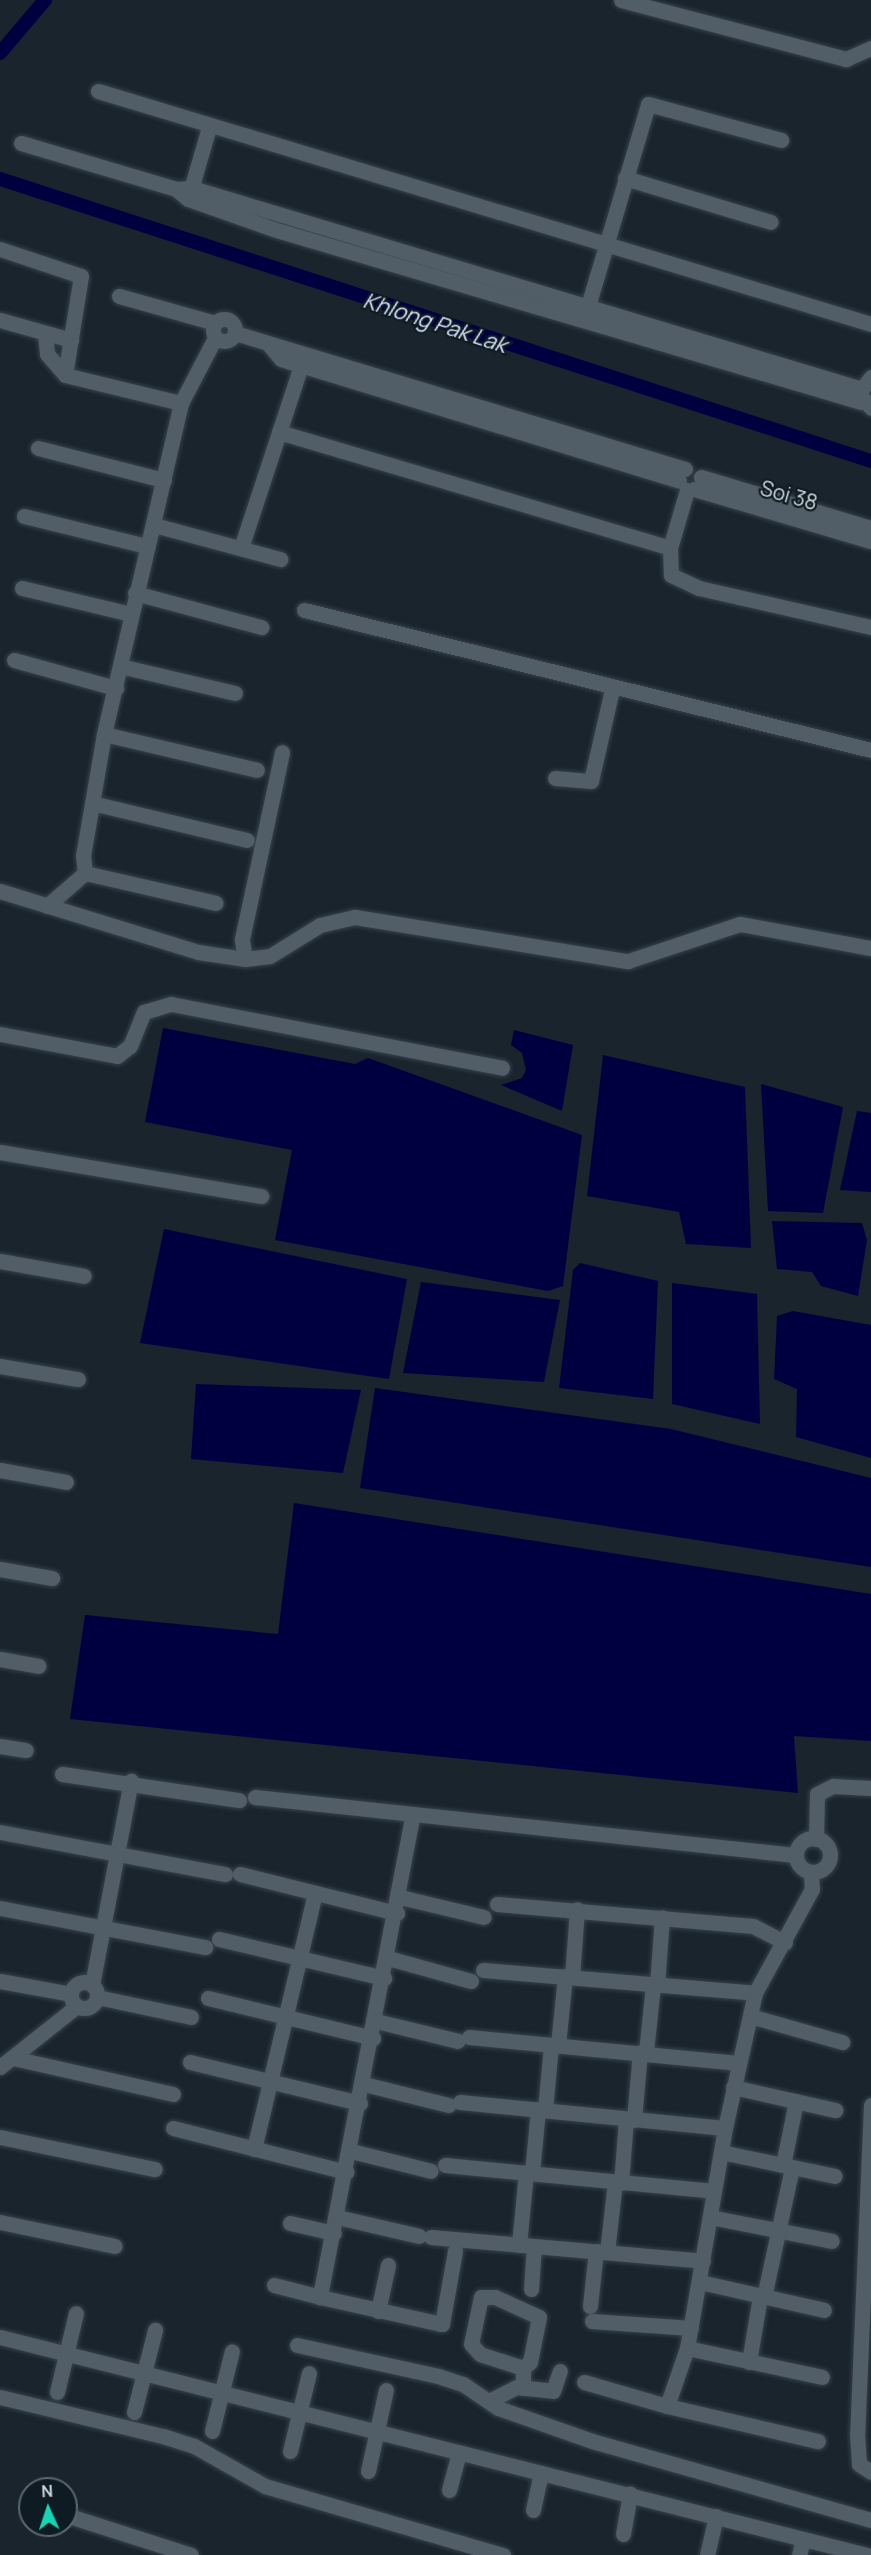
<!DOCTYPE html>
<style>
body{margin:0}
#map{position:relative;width:871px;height:2555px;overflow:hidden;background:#19242d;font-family:Manrope,sans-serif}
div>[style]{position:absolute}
.water>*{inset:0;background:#000041}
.canal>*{height:14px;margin:-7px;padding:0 7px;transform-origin:7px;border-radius:7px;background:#000041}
.roads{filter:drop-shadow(0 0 2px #394149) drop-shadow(0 0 2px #394149)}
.street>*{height:15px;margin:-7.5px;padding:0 7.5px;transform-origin:7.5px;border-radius:7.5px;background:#515e68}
.street>.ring{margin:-7.5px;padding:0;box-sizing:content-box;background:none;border:15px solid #515e68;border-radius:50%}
span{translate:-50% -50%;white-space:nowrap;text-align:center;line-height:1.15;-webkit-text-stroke:4.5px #0f1b23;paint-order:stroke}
.street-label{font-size:21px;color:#cfd6dc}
.water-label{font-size:22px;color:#d5e1f4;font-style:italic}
.north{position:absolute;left:18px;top:2477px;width:60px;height:60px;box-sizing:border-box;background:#0f1b23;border:2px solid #5c666d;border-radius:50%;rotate:357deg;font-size:16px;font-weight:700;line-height:24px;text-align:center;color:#cfd6dc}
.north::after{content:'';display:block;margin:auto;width:21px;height:27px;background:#16d5b3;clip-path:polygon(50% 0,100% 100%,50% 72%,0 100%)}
</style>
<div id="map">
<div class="water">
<div style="clip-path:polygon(163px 1028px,355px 1064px,368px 1058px,582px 1135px,563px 1286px,548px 1291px,275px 1240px,292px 1150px,145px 1122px)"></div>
<div style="clip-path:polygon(514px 1030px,573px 1045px,562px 1111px,501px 1085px,522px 1078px,526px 1070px,522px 1053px,511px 1045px)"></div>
<div style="clip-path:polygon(603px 1055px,745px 1087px,751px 1248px,686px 1244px,679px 1212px,587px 1196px)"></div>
<div style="clip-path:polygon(761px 1084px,843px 1107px,823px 1213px,768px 1211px)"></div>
<div style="clip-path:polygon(857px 1111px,871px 1113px,871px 1192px,840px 1190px)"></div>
<div style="clip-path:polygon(772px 1221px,862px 1223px,867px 1240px,858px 1296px,821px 1286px,812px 1272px,777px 1269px)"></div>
<div style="clip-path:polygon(164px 1229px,407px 1279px,389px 1379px,140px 1343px)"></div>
<div style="clip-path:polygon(580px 1263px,658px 1281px,653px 1399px,559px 1388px,573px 1270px)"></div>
<div style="clip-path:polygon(421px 1282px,560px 1300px,544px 1382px,403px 1373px)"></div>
<div style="clip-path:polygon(672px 1283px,757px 1294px,760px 1424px,672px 1404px)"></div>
<div style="clip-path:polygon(793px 1311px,871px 1325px,871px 1458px,796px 1437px,797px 1389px,774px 1379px,777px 1316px)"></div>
<div style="clip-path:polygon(196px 1384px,361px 1390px,343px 1473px,191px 1459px)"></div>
<div style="clip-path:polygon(375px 1388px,671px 1429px,871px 1478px,871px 1567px,360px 1488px)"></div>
<div style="clip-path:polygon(294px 1503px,871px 1594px,871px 1741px,794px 1736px,798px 1793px,70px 1719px,85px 1615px,278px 1634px)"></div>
</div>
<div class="canal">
<div style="left:0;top:53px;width:70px;rotate:-49.7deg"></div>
<div style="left:0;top:179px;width:916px;rotate:17.94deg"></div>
</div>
<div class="roads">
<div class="street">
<div style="left:621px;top:0;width:233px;rotate:14.7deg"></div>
<div style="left:846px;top:59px;width:27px;rotate:-24deg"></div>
<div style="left:98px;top:91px;width:807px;rotate:16.77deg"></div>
<div style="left:21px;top:143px;width:162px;rotate:16.5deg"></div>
<div style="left:176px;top:189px;width:16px;rotate:-4deg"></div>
<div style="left:192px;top:188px;width:696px;rotate:16.69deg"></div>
<div style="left:625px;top:178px;width:152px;rotate:16.8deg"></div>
<div style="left:176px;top:189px;width:16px;rotate:40deg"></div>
<div style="left:188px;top:199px;width:90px;rotate:19.4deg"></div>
<div style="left:273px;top:229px;width:613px;rotate:16.39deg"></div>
<div style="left:189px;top:196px;width:72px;rotate:-73.8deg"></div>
<div style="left:0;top:249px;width:85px;rotate:18.4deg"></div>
<div style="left:81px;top:276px;width:100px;rotate:99.2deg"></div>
<div style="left:119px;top:296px;width:100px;rotate:15.7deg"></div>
<div style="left:585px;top:316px;width:221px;rotate:-73.4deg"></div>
<div style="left:648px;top:104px;width:138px;rotate:15.1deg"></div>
<div class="ring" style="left:213px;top:319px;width:7px;height:7px"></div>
<div style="left:0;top:320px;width:74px;rotate:15.7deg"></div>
<div style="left:235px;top:333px;width:470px;rotate:16.8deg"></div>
<div style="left:45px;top:334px;width:20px;rotate:84deg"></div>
<div style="left:47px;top:354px;width:28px;rotate:49deg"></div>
<div style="left:65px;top:375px;width:119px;rotate:13.6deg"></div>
<div style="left:215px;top:338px;width:73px;rotate:117.6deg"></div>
<div style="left:181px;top:403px;width:340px;rotate:103.1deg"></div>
<div style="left:104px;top:734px;width:123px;rotate:99.8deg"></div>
<div style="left:83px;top:855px;width:18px;rotate:84deg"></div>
<div style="left:85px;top:873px;width:134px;rotate:12.9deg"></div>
<div style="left:270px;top:346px;width:17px;rotate:50deg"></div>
<div style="left:281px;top:359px;width:416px;rotate:17deg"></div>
<div style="left:871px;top:377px;width:20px;rotate:127deg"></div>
<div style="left:859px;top:393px;width:19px;rotate:51deg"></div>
<div style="left:279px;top:432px;width:408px;rotate:16.5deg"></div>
<div style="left:38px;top:448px;width:130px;rotate:14.3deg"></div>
<div style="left:701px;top:477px;width:177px;rotate:16.7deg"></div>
<div style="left:694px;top:489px;width:184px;rotate:16.4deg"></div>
<div style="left:687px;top:490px;width:60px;rotate:106.3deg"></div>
<div style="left:670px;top:548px;width:27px;rotate:88deg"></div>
<div style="left:671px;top:575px;width:31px;rotate:25deg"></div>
<div style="left:699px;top:588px;width:176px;rotate:12.8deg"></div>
<div style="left:24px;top:516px;width:126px;rotate:13.8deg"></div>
<div style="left:154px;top:525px;width:131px;rotate:15.1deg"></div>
<div style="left:241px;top:548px;width:202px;rotate:-71.8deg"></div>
<div style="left:22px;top:588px;width:112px;rotate:13.4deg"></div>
<div style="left:135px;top:593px;width:131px;rotate:15.1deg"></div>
<div style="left:304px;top:610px;width:584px;rotate:13.87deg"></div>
<div style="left:14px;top:660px;width:106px;rotate:15.4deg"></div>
<div style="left:120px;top:666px;width:118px;rotate:13.2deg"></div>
<div style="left:104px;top:734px;width:157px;rotate:13.2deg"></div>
<div style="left:555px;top:778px;width:36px;rotate:5deg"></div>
<div style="left:591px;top:781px;width:94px;rotate:-77.1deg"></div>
<div style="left:96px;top:804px;width:155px;rotate:13.4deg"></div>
<div style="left:0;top:891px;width:207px;rotate:17.1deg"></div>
<div style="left:198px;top:952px;width:48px;rotate:8.5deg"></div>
<div style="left:245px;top:959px;width:25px;rotate:-7deg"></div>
<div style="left:270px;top:956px;width:59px;rotate:-31.8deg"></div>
<div style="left:320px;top:925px;width:36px;rotate:-13deg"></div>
<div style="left:355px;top:917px;width:277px;rotate:9.2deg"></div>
<div style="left:628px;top:961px;width:118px;rotate:-18.3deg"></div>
<div style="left:740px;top:924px;width:133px;rotate:10.4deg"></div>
<div style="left:47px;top:906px;width:50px;rotate:-41deg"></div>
<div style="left:245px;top:959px;width:20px;rotate:-99deg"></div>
<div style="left:242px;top:939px;width:191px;rotate:-77.9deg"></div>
<div style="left:0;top:1034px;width:119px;rotate:10.6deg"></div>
<div style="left:117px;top:1056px;width:16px;rotate:-38deg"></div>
<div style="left:130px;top:1046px;width:37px;rotate:-68deg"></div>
<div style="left:144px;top:1012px;width:28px;rotate:-17deg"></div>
<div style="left:171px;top:1004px;width:337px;rotate:10.9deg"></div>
<div style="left:0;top:1152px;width:265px;rotate:9.6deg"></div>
<div style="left:0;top:1261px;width:85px;rotate:10.1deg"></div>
<div style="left:0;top:1366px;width:79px;rotate:9.5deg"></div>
<div style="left:0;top:1470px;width:67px;rotate:10.3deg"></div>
<div style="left:0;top:1569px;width:53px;rotate:9.8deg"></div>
<div style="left:0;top:1659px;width:39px;rotate:10deg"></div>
<div style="left:0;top:1746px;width:26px;rotate:9deg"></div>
<div style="left:62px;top:1774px;width:179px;rotate:8.4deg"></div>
<div style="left:255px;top:1797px;width:543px;rotate:6.13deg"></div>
<div style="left:412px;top:1818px;width:488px;rotate:100.9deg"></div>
<div style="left:320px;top:2297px;width:125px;rotate:12.5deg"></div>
<div style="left:442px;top:2324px;width:74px;rotate:-79.9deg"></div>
<div style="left:0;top:1832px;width:229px;rotate:10.6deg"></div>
<div class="ring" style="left:796px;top:1838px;width:19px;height:19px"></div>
<div style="left:816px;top:1839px;width:45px;rotate:-88.7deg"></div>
<div style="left:817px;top:1794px;width:18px;rotate:-27deg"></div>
<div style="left:833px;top:1786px;width:38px;rotate:3deg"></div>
<div style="left:240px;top:1874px;width:162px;rotate:14deg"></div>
<div style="left:400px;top:1897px;width:86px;rotate:13.4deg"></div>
<div style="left:497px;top:1904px;width:257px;rotate:4.9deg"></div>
<div style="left:753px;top:1926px;width:36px;rotate:27deg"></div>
<div style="left:0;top:1908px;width:209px;rotate:10.8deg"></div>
<div style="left:219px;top:1939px;width:170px;rotate:13.3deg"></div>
<div style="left:388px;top:1958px;width:86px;rotate:15.5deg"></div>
<div style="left:483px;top:1970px;width:273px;rotate:4.8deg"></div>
<div style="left:572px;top:1977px;width:68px;rotate:-85.8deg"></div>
<div style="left:0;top:1981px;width:72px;rotate:10.4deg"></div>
<div class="ring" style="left:71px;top:1982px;width:11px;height:11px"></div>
<div style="left:92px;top:1985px;width:208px;rotate:-79.2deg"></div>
<div style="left:657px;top:1985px;width:68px;rotate:-85.8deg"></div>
<div style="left:97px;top:1997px;width:96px;rotate:12deg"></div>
<div style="left:208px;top:1998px;width:170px;rotate:13.6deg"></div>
<div style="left:750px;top:2016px;width:96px;rotate:15.8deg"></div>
<div style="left:376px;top:2021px;width:84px;rotate:13.7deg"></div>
<div style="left:469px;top:2037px;width:271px;rotate:5.5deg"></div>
<div style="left:558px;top:2045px;width:69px;rotate:-84.2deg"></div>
<div style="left:646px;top:2052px;width:67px;rotate:-84deg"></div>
<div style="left:13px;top:2058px;width:164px;rotate:12.7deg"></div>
<div style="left:190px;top:2062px;width:175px;rotate:13.6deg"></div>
<div style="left:0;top:2067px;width:98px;rotate:-38.4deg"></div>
<div style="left:364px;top:2084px;width:87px;rotate:14deg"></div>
<div style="left:733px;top:2087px;width:105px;rotate:12.7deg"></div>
<div style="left:460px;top:2102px;width:266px;rotate:5.6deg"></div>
<div style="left:871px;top:2105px;width:329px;rotate:92.4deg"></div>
<div style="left:857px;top:2434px;width:30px;rotate:86deg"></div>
<div style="left:859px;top:2464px;width:14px;rotate:34deg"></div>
<div style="left:545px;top:2110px;width:65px;rotate:-84.7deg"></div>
<div style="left:634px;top:2120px;width:68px;rotate:-85deg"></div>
<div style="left:173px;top:2128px;width:179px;rotate:14.2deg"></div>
<div style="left:0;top:2137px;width:158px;rotate:11.7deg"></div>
<div style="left:254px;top:2149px;width:263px;rotate:-76.6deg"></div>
<div style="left:351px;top:2151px;width:82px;rotate:14deg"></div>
<div style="left:721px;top:2152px;width:116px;rotate:11.9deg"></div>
<div style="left:445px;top:2165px;width:270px;rotate:5.5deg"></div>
<div style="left:783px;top:2165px;width:65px;rotate:-78.5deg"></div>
<div style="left:532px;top:2173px;width:64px;rotate:-84.6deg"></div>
<div style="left:621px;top:2183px;width:64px;rotate:-85.5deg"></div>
<div style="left:337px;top:2217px;width:84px;rotate:13deg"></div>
<div style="left:710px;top:2217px;width:124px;rotate:11.1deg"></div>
<div style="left:0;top:2222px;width:117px;rotate:11.8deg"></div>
<div style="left:290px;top:2223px;width:45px;rotate:12.8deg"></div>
<div style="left:431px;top:2237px;width:273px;rotate:5deg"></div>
<div style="left:519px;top:2245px;width:73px;rotate:-84.5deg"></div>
<div style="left:607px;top:2252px;width:70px;rotate:-83.5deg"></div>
<div style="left:700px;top:2282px;width:127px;rotate:12.7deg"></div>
<div style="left:274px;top:2285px;width:48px;rotate:14.6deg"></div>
<div style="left:531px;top:2289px;width:43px;rotate:-86deg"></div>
<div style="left:764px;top:2297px;width:133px;rotate:-77.8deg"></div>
<div style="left:590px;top:2306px;width:55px;rotate:-83.8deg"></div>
<div style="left:378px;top:2311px;width:47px;rotate:-77.7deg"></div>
<div style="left:592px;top:2321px;width:99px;rotate:4deg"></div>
<div style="left:0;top:2337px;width:894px;rotate:14.11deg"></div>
<div style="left:297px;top:2345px;width:144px;rotate:12.4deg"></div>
<div style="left:438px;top:2376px;width:26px;rotate:18deg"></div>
<div style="left:463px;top:2384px;width:42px;rotate:34.4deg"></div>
<div style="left:498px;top:2408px;width:100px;rotate:19.3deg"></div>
<div style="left:592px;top:2441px;width:290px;rotate:15.8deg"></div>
<div style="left:687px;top:2348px;width:138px;rotate:12.1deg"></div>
<div style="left:749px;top:2362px;width:67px;rotate:-80.5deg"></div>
<div style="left:584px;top:2382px;width:86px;rotate:16.1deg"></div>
<div style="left:667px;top:2406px;width:61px;rotate:-71deg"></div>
<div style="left:687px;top:2348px;width:223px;rotate:-80.2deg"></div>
<div style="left:725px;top:2128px;width:138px;rotate:-77.5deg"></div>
<div style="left:755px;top:1993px;width:119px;rotate:-61.3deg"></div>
<div style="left:812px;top:1889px;width:16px;rotate:-94deg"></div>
<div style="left:523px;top:2388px;width:20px;rotate:-90deg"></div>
<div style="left:523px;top:2368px;width:45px;rotate:-162deg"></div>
<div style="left:480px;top:2354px;width:13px;rotate:-132deg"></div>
<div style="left:471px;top:2344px;width:48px;rotate:-78deg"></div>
<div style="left:481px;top:2297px;width:14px"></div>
<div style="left:495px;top:2297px;width:48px;rotate:24.4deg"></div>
<div style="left:539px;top:2317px;width:46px;rotate:101.3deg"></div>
<div style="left:530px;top:2362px;width:9px;rotate:139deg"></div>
<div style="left:57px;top:2392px;width:81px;rotate:-76.5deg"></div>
<div style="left:0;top:2397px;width:168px;rotate:13.5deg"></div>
<div style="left:163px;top:2436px;width:33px;rotate:18deg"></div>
<div style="left:194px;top:2446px;width:81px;rotate:29.4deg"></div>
<div style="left:265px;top:2486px;width:248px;rotate:16.2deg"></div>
<div style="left:489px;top:2401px;width:31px;rotate:-27deg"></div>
<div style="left:517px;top:2387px;width:36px;rotate:6deg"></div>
<div style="left:553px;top:2391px;width:21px;rotate:-71deg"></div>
<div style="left:667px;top:2406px;width:155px;rotate:13.1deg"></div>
<div style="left:134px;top:2412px;width:85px;rotate:-75.6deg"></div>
<div style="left:212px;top:2431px;width:82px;rotate:-76deg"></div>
<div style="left:290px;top:2451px;width:80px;rotate:-76.3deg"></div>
<div style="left:368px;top:2471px;width:83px;rotate:-77.5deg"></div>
<div style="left:449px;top:2490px;width:39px;rotate:-75deg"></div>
<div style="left:533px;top:2510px;width:38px;rotate:-78deg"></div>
<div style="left:66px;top:2515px;width:131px;rotate:17.7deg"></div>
<div style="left:623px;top:2534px;width:41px;rotate:-80.1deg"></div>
<div style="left:707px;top:2555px;width:40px;rotate:-77deg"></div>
<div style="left:799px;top:2555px;width:16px;rotate:-75deg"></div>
</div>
</div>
<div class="street-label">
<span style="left:789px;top:495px;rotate:16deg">Soi 38</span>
</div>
<div class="water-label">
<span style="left:435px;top:323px;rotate:18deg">Khlong Pak Lak</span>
</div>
<div class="north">N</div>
</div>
